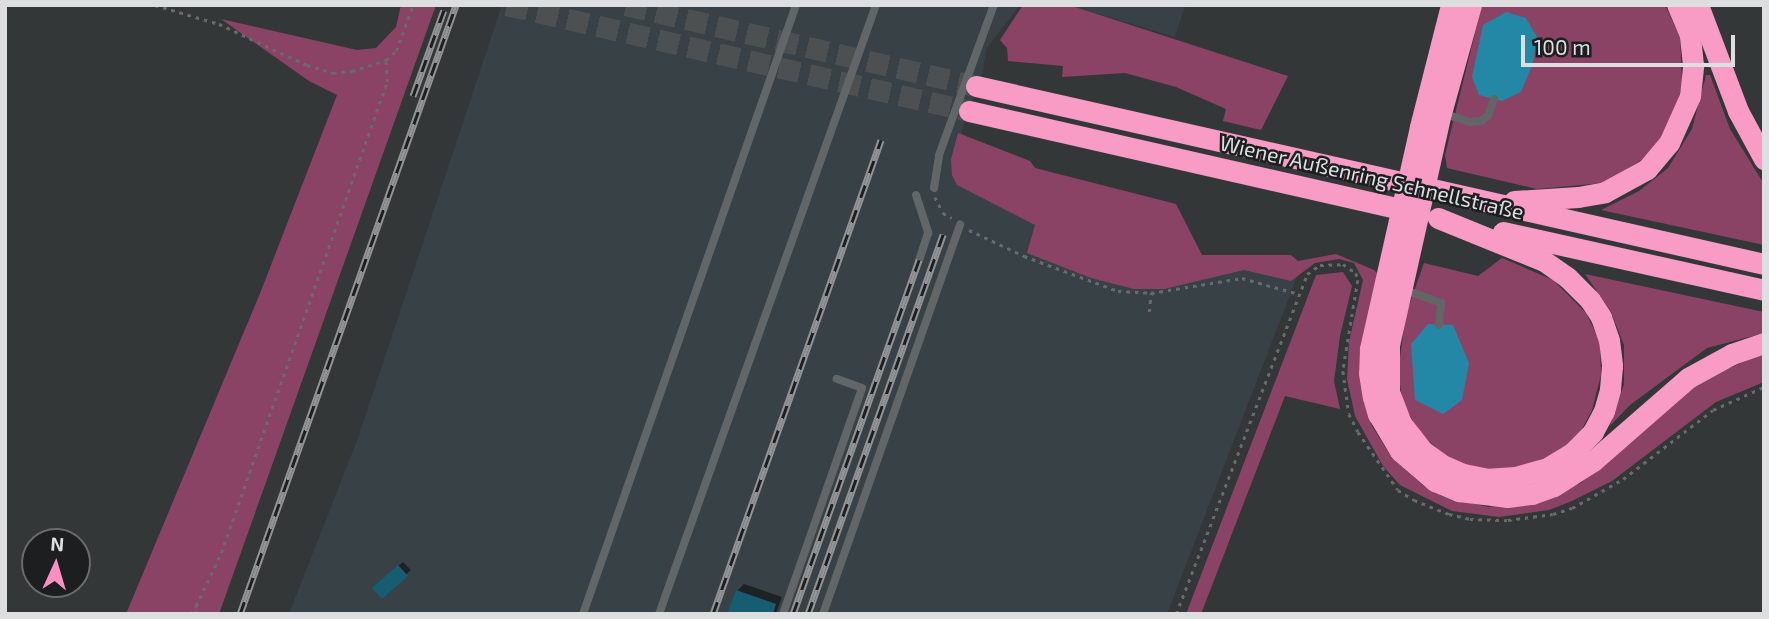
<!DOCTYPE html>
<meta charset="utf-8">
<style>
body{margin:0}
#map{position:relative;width:1769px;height:619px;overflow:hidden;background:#343738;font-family:"Exo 2",sans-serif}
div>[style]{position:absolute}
.built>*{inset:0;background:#384246}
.green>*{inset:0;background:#8a4365}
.water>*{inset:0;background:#2388a6}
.shadow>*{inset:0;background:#0007}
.building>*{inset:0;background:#175d71}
.highway-tunnel>*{height:21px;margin-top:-10.5px;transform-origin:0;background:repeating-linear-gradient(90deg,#4d5051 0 21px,transparent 0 31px)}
.path>*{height:2.5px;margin-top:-1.25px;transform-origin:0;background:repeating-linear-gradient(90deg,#686a6b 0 3.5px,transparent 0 8.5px)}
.lane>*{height:8px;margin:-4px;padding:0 4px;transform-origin:4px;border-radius:4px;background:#636667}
.highway>*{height:21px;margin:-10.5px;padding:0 10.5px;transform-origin:10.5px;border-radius:10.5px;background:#f89bc5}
.rail>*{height:7px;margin-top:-3.5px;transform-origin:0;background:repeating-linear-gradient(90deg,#1d1e1f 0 13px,#919394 0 26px);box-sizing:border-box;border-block:2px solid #919394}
span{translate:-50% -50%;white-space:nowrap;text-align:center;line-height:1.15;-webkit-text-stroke:5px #1d1e1f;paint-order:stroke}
.street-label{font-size:21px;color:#dcdedf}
.frame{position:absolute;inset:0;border:7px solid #dcdedf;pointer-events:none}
.north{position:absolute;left:21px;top:528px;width:70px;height:70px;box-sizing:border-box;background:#1d1e1f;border:2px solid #696b6c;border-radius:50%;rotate:4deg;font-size:19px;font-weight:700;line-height:28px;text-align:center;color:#dcdedf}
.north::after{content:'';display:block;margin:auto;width:24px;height:32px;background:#fc8fc2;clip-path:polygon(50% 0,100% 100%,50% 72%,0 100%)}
.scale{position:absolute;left:1521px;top:35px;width:214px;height:32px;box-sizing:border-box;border:4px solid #dcdedf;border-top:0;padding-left:9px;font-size:21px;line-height:24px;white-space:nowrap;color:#dcdedf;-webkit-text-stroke:5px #1d1e1f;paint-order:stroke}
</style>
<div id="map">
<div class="built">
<div style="clip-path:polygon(502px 5px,1020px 5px,986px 49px,983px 71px,961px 133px,1094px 219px,1097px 269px,1232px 259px,1298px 274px,1167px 614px,289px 614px,358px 438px)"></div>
<div style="clip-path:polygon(1069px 5px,1185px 5px,1175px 37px)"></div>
</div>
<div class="green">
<div style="clip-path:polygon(401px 5px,436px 5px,219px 614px,126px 614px,261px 291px,337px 95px,309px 81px,221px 19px,357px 50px,376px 48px,396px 27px)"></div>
<div style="clip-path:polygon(1023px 5px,1069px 5px,1288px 76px,1261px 130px,1223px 121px,1226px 109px,1176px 87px,1125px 73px,1062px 77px,1063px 66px,1008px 61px,1007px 48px,1000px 40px)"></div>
<div style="clip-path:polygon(1482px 5px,1665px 5px,1680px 37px,1682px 84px,1674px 121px,1645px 158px,1603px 183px,1537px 189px,1447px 168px,1445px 155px)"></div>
<div style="clip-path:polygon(1706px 75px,1710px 75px,1730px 129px,1764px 184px,1764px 245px,1601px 210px,1639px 191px,1668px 168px,1692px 129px)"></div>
<div style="clip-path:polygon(958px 133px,1030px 161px,1035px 168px,1176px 204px,1202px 255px,1291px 255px,1298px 261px,1336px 254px,1374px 270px,1377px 273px,1359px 374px,1372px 426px,1392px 458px,1424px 486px,1442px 496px,1488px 507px,1538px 501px,1581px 483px,1668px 404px,1707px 378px,1764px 353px,1764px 382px,1716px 402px,1612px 481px,1572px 501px,1549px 510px,1499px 517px,1452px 511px,1400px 485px,1383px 466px,1355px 416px,1347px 379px,1349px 342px,1363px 280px,1354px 263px,1339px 259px,1315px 263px,1291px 281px,1244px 270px,1164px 289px,1134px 289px,1091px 278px,1027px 253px,1035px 225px,957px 185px,952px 175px,951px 159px)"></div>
<div style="clip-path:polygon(1502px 258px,1553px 280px,1586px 313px,1600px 342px,1601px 375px,1592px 410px,1582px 429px,1560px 451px,1526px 466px,1498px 470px,1466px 465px,1442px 453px,1420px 433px,1403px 404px,1398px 372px,1406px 314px,1424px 263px,1478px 276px)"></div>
<div style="clip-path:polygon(1343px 272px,1352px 286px,1340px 336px,1334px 381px,1340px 409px,1285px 396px,1201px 614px,1186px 614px,1316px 275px)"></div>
<div style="clip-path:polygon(1585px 274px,1764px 312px,1764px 333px,1707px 348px,1630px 405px,1610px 426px,1624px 384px,1624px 345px,1611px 312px)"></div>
</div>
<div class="water">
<div style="clip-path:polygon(1506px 12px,1526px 18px,1537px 37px,1533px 63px,1521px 92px,1502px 101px,1479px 95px,1472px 77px,1483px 25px)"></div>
<div style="clip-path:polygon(1428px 324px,1453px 325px,1469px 363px,1462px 400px,1443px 414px,1415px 400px,1411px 344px)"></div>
</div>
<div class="shadow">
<div style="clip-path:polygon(403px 562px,411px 570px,382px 597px,374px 588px)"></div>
<div style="clip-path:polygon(744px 584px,782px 597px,776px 614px,729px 614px,737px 591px)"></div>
</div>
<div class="building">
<div style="clip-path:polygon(398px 565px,408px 576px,382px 599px,372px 588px)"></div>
<div style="clip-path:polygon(736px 590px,776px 604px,773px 614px,727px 614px)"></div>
</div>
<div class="highway-tunnel">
<div style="left:507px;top:5px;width:474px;rotate:12.9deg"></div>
<div style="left:626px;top:5px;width:359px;rotate:13deg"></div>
</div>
<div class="path">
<div style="left:155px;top:5px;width:67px;rotate:16.5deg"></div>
<div style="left:219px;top:24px;width:97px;rotate:25deg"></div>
<div style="left:307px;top:65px;width:27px;rotate:17deg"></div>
<div style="left:333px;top:73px;width:19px;rotate:-6deg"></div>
<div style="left:352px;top:71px;width:36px;rotate:-18deg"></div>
<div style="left:386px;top:60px;width:13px;rotate:-42deg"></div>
<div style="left:396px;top:51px;width:49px;rotate:-69.7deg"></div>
<div style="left:935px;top:197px;width:18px;rotate:63deg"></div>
<div style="left:943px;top:213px;width:10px;rotate:29deg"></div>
<div style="left:969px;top:230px;width:61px;rotate:25.3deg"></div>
<div style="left:1024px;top:256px;width:100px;rotate:20.4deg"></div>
<div style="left:1118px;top:291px;width:33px;rotate:3deg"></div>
<div style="left:1151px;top:293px;width:92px;rotate:-9.4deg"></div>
<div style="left:1242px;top:278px;width:59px;rotate:15.7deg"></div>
<div style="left:1149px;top:312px;width:19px;rotate:-84deg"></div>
<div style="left:190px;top:614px;width:10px;rotate:-53deg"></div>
<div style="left:196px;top:606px;width:59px;rotate:-64.7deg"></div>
<div style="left:221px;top:553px;width:499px;rotate:-70.6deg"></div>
<div style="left:387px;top:82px;width:22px;rotate:-93deg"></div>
<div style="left:196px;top:614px;width:8px;rotate:-90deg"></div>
<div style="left:1176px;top:614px;width:364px;rotate:-68.9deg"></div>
<div style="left:1307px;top:274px;width:16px;rotate:-35deg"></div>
<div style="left:1320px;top:265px;width:23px;rotate:-2deg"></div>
<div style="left:1343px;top:264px;width:16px;rotate:35deg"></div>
<div style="left:1356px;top:273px;width:7px;rotate:74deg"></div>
<div style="left:1358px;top:280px;width:92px;rotate:99.4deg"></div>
<div style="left:1343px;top:371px;width:43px;rotate:82.1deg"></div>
<div style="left:1349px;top:414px;width:20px;rotate:63deg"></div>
<div style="left:1358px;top:432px;width:70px;rotate:55.4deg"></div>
<div style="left:1398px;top:490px;width:19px;rotate:32deg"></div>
<div style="left:1414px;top:500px;width:38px;rotate:22deg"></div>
<div style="left:1449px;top:514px;width:22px;rotate:13deg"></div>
<div style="left:1470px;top:519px;width:38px;rotate:2deg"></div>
<div style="left:1508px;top:520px;width:45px;rotate:-7.6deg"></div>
<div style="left:1553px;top:514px;width:20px;rotate:-18deg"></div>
<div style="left:1572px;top:508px;width:59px;rotate:-29.6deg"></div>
<div style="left:1623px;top:479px;width:113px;rotate:-37.5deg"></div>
<div style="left:1713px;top:410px;width:56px;rotate:-24.3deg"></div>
</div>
<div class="lane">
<div style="left:1442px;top:113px;width:29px;rotate:18deg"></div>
<div style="left:1470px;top:122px;width:11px;rotate:-5deg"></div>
<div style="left:1481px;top:121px;width:9px;rotate:-36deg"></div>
<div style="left:1488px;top:116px;width:18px;rotate:-71deg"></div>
<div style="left:934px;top:188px;width:33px;rotate:-81deg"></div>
<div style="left:939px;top:155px;width:160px;rotate:-69.9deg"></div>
<div style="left:916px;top:195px;width:40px;rotate:72deg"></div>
<div style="left:928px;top:233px;width:28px;rotate:108deg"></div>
<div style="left:1402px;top:289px;width:41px;rotate:19.7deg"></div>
<div style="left:1441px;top:303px;width:22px;rotate:95deg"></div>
<div style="left:583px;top:614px;width:645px;rotate:-70.72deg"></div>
<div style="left:659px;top:614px;width:647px;rotate:-70.39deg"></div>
<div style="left:783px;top:614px;width:239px;rotate:-70.7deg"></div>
<div style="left:862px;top:388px;width:27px;rotate:-160deg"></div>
<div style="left:823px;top:614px;width:413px;rotate:-70.6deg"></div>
</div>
<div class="highway">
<div style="left:1451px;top:5px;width:126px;rotate:104.3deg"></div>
<div style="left:1420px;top:127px;width:228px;rotate:102.7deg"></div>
<div style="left:1370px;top:349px;width:24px;rotate:92deg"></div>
<div style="left:1369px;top:373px;width:24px;rotate:81deg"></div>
<div style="left:1373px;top:397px;width:18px;rotate:74deg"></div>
<div style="left:1378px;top:414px;width:43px;rotate:59.3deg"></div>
<div style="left:1400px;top:451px;width:46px;rotate:40.6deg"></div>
<div style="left:1435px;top:481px;width:26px;rotate:23deg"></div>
<div style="left:1459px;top:491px;width:48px;rotate:7.1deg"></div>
<div style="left:1507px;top:497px;width:25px;rotate:-7deg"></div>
<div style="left:1532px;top:494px;width:23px;rotate:-20deg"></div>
<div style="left:1554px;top:486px;width:46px;rotate:-32.7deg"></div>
<div style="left:1593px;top:461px;width:126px;rotate:-41.1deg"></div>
<div style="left:1688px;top:378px;width:50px;rotate:-28.6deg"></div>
<div style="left:1732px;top:354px;width:34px;rotate:-19deg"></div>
<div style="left:1698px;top:5px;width:113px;rotate:69.3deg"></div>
<div style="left:1738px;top:111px;width:55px;rotate:61.6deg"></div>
<div style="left:976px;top:86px;width:808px;rotate:12.73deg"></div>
<div style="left:969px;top:111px;width:455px;rotate:12.8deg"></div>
<div style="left:1514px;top:201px;width:64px;rotate:-3.6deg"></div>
<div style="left:1578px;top:197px;width:27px;rotate:-10deg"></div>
<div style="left:1605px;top:192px;width:48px;rotate:-28.7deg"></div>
<div style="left:1647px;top:169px;width:34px;rotate:-50deg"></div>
<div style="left:1669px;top:143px;width:51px;rotate:-65.9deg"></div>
<div style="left:1690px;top:96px;width:31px;rotate:-84deg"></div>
<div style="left:1693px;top:65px;width:30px;rotate:-96deg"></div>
<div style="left:1690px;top:35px;width:33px;rotate:-113deg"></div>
<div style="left:1438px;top:218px;width:114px;rotate:22.1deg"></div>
<div style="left:1544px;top:261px;width:29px;rotate:35deg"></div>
<div style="left:1568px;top:278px;width:31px;rotate:45deg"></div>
<div style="left:1590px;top:300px;width:20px;rotate:57deg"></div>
<div style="left:1601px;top:317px;width:24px;rotate:71deg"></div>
<div style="left:1609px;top:340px;width:26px;rotate:83deg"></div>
<div style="left:1612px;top:366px;width:24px;rotate:95deg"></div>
<div style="left:1610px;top:390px;width:22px;rotate:106deg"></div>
<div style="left:1604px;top:411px;width:24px;rotate:118deg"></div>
<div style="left:1593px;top:432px;width:30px;rotate:135deg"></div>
<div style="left:1572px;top:453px;width:29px;rotate:149deg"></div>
<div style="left:1547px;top:468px;width:33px;rotate:164deg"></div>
<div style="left:1515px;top:477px;width:26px;rotate:176deg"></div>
<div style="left:1489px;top:479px;width:26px;rotate:-169deg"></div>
<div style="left:1463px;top:474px;width:24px;rotate:-156deg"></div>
<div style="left:1441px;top:464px;width:24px;rotate:-144deg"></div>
<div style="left:1422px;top:450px;width:34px;rotate:-128deg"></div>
<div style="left:1401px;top:423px;width:34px;rotate:-111deg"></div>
<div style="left:1389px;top:391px;width:46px;rotate:-90deg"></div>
<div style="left:1389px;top:345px;width:238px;rotate:-77.4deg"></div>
<div style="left:1441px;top:113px;width:112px;rotate:-74.5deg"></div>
<div style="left:1503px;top:232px;width:267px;rotate:12.5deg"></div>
</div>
<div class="rail">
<div style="left:413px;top:96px;width:91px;rotate:-70.2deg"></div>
<div style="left:240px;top:614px;width:646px;rotate:-70.47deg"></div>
<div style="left:713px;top:614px;width:503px;rotate:-70.48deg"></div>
<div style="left:793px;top:614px;width:376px;rotate:-70.4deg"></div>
<div style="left:808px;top:614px;width:403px;rotate:-70.4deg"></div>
</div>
<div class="street-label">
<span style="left:1372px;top:177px;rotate:13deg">Wiener Außenring Schnellstraße</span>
</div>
<div class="frame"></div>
<div class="north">N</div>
<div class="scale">100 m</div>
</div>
